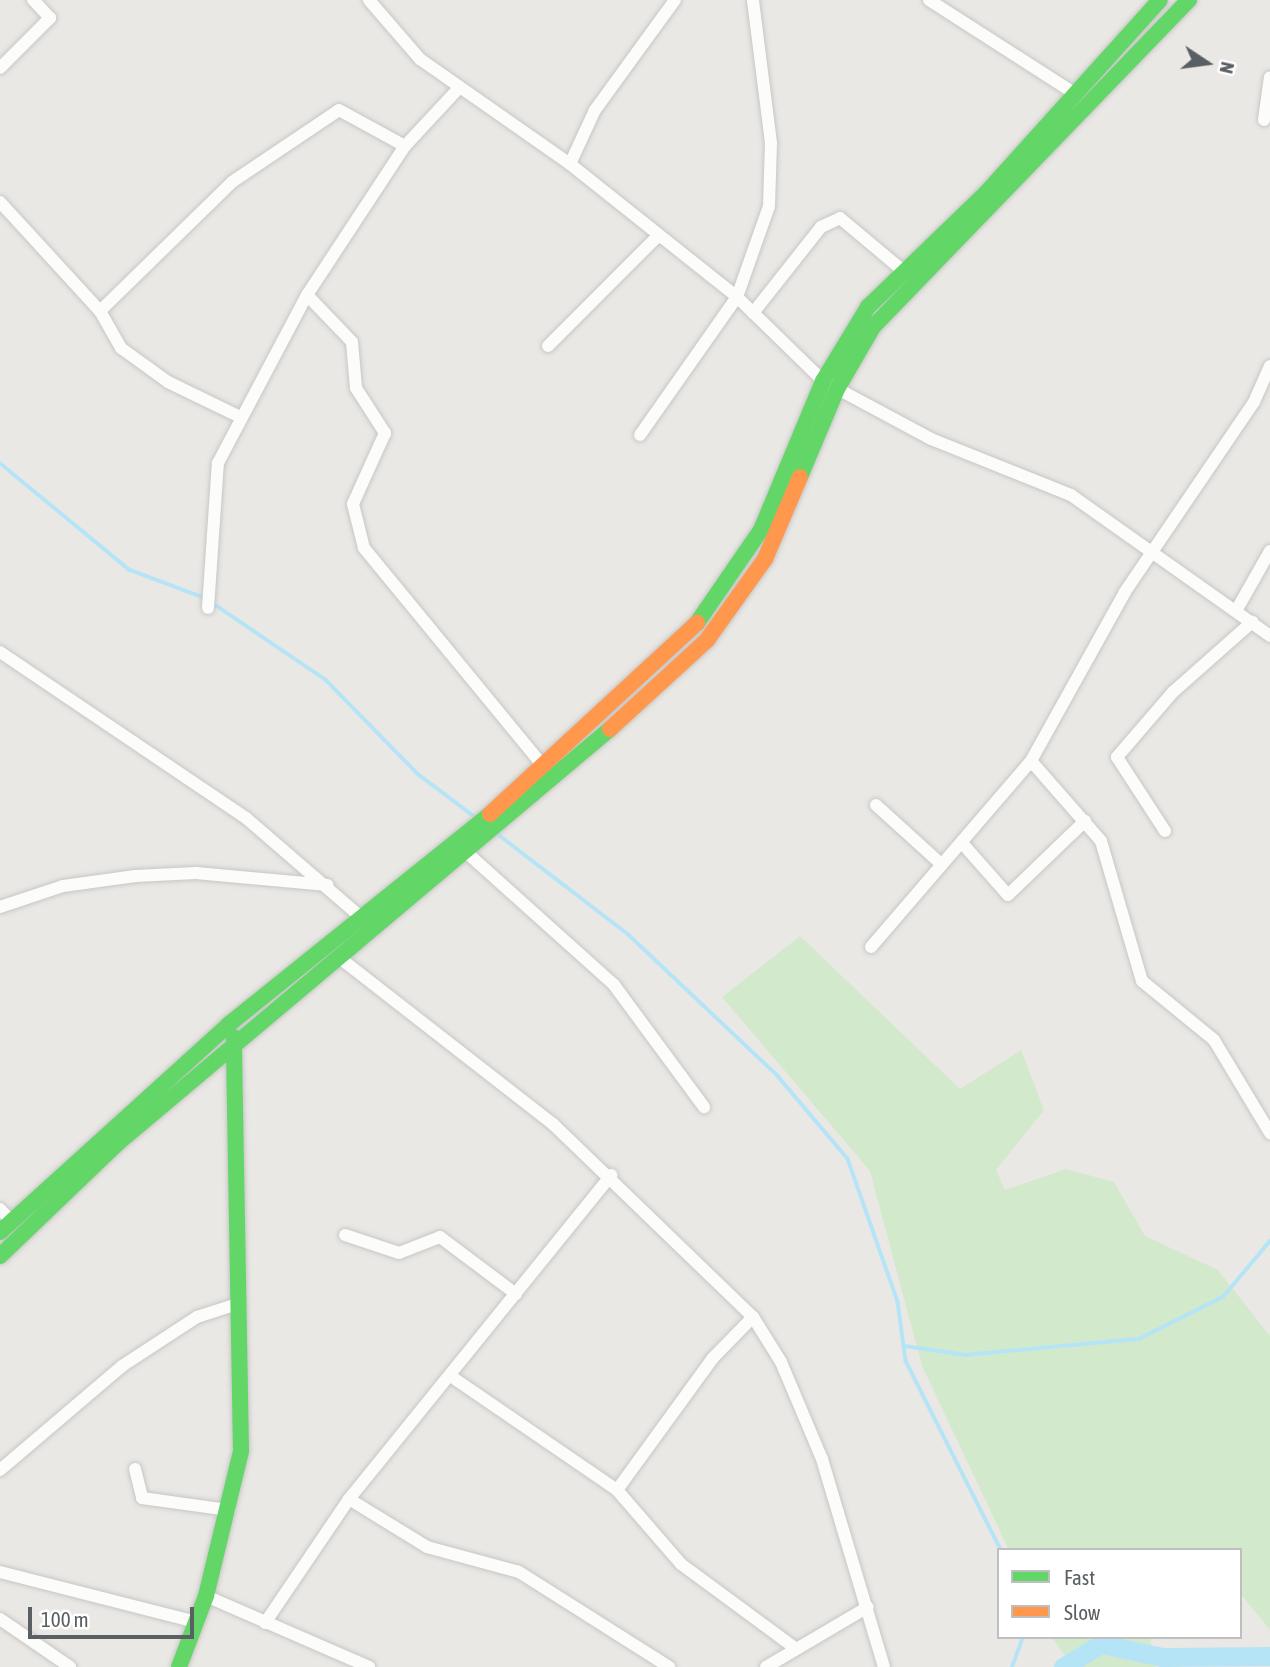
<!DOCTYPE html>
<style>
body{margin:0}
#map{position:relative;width:1270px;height:1667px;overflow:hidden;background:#eae8e4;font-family:"Asap Condensed",sans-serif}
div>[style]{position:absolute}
.green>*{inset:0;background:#d3e9cc}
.stream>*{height:3.5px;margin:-1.75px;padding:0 1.75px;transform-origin:1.75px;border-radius:1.75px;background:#b6e4f7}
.river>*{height:19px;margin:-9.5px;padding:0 9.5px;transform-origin:9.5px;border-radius:9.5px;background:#b6e4f7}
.roads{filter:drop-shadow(0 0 2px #c6c7c7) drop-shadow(0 0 2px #c6c7c7)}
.street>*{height:12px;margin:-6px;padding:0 6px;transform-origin:6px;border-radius:6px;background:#fcfcfb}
.fast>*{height:16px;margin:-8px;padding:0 8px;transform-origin:8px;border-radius:8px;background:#63d668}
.slow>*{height:16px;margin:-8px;padding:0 8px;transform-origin:8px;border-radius:8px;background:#ff974d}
span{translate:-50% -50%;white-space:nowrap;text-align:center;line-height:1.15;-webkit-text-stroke:6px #fff;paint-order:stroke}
.legend{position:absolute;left:997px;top:1548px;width:245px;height:91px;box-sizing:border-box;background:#fff;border:2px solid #bdbfc1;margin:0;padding:9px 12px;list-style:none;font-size:21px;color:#595f63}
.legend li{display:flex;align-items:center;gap:14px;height:35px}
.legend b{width:35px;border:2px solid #bdbfc1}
.north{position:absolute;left:1172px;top:28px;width:70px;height:70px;-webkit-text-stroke:5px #fff;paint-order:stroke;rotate:103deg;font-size:19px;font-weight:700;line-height:28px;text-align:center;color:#595f63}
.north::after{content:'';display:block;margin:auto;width:24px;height:32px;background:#595f63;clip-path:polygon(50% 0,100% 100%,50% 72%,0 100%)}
.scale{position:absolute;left:28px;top:1607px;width:166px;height:32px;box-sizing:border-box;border:4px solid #595f63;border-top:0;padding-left:9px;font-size:21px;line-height:24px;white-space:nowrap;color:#595f63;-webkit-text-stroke:5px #fff;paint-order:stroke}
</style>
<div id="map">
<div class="green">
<div style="clip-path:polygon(800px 936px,960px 1089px,1021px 1050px,1044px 1110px,996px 1170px,1005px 1190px,1066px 1169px,1114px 1182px,1145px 1236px,1218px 1270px,1270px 1336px,1270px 1630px,1240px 1593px,1240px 1550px,1009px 1550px,922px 1366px,870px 1171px,722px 997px)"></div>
<div style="clip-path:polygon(1052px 1637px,1150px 1637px,1156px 1667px,1073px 1667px)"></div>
</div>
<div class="stream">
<div style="left:0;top:463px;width:168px;rotate:39.5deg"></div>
<div style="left:130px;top:570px;width:80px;rotate:20.5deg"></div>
<div style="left:211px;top:602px;width:139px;rotate:34.1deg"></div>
<div style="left:326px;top:680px;width:132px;rotate:45.6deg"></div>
<div style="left:418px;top:774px;width:75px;rotate:36.9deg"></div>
<div style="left:495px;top:832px;width:168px;rotate:37.5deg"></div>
<div style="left:628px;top:934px;width:205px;rotate:43.4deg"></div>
<div style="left:777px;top:1075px;width:110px;rotate:49.8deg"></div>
<div style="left:848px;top:1159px;width:151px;rotate:70.7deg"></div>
<div style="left:898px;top:1302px;width:60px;rotate:82.3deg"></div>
<div style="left:906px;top:1361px;width:212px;rotate:63.3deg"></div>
<div style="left:905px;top:1346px;width:61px;rotate:8.5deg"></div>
<div style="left:965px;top:1355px;width:175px;rotate:-5.3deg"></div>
<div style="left:1139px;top:1339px;width:94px;rotate:-26.6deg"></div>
<div style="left:1223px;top:1297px;width:73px;rotate:-50deg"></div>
<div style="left:1012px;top:1667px;width:32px;rotate:-70deg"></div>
</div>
<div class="river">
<div style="left:1063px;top:1667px;width:44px;rotate:-31.2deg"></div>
<div style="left:1101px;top:1644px;width:62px;rotate:12deg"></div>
<div style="left:1162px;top:1657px;width:108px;rotate:-0.5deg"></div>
</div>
<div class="roads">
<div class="street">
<div style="left:369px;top:0;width:78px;rotate:49.2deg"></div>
<div style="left:420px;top:59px;width:183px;rotate:35deg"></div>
<div style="left:570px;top:164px;width:213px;rotate:38.5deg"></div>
<div style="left:737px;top:297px;width:120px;rotate:44.3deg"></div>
<div style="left:823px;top:381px;width:123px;rotate:28.2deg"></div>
<div style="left:931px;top:439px;width:151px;rotate:21.8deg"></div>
<div style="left:1071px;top:495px;width:244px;rotate:35.3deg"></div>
<div style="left:929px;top:0;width:172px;rotate:32.7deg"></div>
<div style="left:0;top:68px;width:71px;rotate:-45deg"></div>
<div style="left:50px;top:18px;width:25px;rotate:-133deg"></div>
<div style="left:1264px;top:120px;width:43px;rotate:-82.1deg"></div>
<div style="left:570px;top:164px;width:60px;rotate:-65.2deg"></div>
<div style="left:595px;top:110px;width:136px;rotate:-54deg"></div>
<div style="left:0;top:202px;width:148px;rotate:47.5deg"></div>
<div style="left:100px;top:311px;width:43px;rotate:60.4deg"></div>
<div style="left:121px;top:348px;width:58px;rotate:35.9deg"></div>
<div style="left:168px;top:382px;width:80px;rotate:25.9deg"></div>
<div style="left:307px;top:295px;width:65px;rotate:46.2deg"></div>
<div style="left:352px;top:342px;width:46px;rotate:85deg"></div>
<div style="left:356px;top:388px;width:54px;rotate:57.2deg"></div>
<div style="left:385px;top:433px;width:78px;rotate:114.3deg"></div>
<div style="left:353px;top:504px;width:45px;rotate:76deg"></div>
<div style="left:364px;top:548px;width:282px;rotate:50.6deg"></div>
<div style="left:100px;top:311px;width:185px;rotate:-44.3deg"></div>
<div style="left:232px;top:182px;width:129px;rotate:-33.9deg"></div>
<div style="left:339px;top:110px;width:75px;rotate:28.6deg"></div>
<div style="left:753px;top:313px;width:110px;rotate:-51.7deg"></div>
<div style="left:821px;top:227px;width:21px;rotate:-25deg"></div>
<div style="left:840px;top:218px;width:80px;rotate:39.9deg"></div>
<div style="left:548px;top:346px;width:154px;rotate:-45deg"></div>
<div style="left:1270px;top:366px;width:39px;rotate:114deg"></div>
<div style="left:1254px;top:402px;width:230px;rotate:124.2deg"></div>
<div style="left:1125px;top:592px;width:193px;rotate:119.1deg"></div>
<div style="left:1031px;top:761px;width:106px;rotate:48.8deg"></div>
<div style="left:1101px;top:841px;width:146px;rotate:73.7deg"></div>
<div style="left:1142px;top:981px;width:93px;rotate:39.3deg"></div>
<div style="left:1214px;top:1040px;width:109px;rotate:58.9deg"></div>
<div style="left:640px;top:435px;width:169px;rotate:-54.9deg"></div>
<div style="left:737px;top:297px;width:96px;rotate:-70.6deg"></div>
<div style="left:769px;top:206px;width:63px;rotate:-88.2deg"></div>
<div style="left:771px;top:143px;width:144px;rotate:-97.2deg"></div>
<div style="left:208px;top:608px;width:145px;rotate:-86.1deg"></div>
<div style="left:218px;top:463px;width:190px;rotate:-62.1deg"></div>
<div style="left:307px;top:295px;width:178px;rotate:-56.7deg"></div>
<div style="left:405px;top:146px;width:78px;rotate:-47.1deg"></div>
<div style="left:1236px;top:611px;width:69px;rotate:-60.5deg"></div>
<div style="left:0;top:652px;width:297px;rotate:34deg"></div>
<div style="left:246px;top:818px;width:153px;rotate:40.8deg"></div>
<div style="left:876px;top:805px;width:88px;rotate:42.2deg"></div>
<div style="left:1165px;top:831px;width:88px;rotate:-123deg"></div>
<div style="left:1117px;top:757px;width:86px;rotate:-49.3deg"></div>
<div style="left:1173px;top:692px;width:106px;rotate:-41.5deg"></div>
<div style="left:962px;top:843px;width:69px;rotate:48.5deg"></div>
<div style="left:1008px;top:895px;width:107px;rotate:-43.9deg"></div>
<div style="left:466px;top:852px;width:199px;rotate:41.9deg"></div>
<div style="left:614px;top:985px;width:152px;rotate:53.6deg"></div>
<div style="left:0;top:907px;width:66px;rotate:-18.4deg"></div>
<div style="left:63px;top:886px;width:73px;rotate:-7.9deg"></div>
<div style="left:135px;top:876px;width:61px;rotate:-2.8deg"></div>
<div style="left:196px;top:873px;width:132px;rotate:5.2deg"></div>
<div style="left:871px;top:947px;width:245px;rotate:-49.3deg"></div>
<div style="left:341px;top:959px;width:269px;rotate:37.9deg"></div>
<div style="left:553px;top:1124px;width:278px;rotate:44deg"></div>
<div style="left:753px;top:1317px;width:53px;rotate:58.1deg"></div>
<div style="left:781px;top:1362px;width:105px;rotate:67.1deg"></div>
<div style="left:822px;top:1459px;width:217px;rotate:73.4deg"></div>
<div style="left:0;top:1209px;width:16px;rotate:47deg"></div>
<div style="left:345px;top:1235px;width:57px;rotate:18.4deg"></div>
<div style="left:399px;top:1253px;width:44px;rotate:-21.3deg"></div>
<div style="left:440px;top:1237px;width:95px;rotate:36.9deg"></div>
<div style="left:452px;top:1377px;width:200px;rotate:34.4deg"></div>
<div style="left:617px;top:1490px;width:98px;rotate:49.1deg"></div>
<div style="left:681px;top:1564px;width:142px;rotate:36.4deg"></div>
<div style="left:135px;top:1469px;width:30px;rotate:76deg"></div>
<div style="left:142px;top:1498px;width:88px;rotate:7.9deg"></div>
<div style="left:0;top:1470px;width:160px;rotate:-40.4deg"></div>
<div style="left:122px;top:1366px;width:90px;rotate:-33.2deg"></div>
<div style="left:197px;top:1317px;width:45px;rotate:-18deg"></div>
<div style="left:617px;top:1490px;width:163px;rotate:-54deg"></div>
<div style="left:713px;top:1358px;width:57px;rotate:-45.7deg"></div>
<div style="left:349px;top:1499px;width:92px;rotate:31.6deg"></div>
<div style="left:427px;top:1547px;width:95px;rotate:15.2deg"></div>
<div style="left:519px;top:1572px;width:178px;rotate:32.3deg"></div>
<div style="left:0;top:1572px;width:202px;rotate:14.3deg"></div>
<div style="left:206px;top:1596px;width:178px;rotate:23.5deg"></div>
<div style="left:0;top:1619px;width:85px;rotate:34.4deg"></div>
<div style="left:265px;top:1623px;width:150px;rotate:-55.9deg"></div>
<div style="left:349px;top:1499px;width:417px;rotate:-51deg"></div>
<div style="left:766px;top:1667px;width:118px;rotate:-30.5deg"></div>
</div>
<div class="fast">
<div style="left:800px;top:477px;width:95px;rotate:-67.2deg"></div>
<div style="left:837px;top:389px;width:72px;rotate:-59.9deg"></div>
<div style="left:873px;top:327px;width:455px;rotate:-46deg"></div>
<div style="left:697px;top:623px;width:113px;rotate:-55.5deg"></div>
<div style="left:761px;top:530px;width:161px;rotate:-67.4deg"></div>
<div style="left:823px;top:381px;width:87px;rotate:-58.7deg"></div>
<div style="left:868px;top:307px;width:165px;rotate:-44deg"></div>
<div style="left:987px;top:192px;width:258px;rotate:-48deg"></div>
<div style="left:0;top:1232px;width:308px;rotate:-42.2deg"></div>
<div style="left:228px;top:1025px;width:336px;rotate:-38.8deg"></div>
<div style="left:0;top:1256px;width:163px;rotate:-43.8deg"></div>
<div style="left:118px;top:1143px;width:643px;rotate:-40.08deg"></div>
<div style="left:179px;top:1667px;width:76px;rotate:-69.2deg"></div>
<div style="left:206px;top:1596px;width:149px;rotate:-76.4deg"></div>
<div style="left:241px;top:1451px;width:414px;rotate:-91deg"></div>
</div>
<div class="slow">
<div style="left:610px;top:729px;width:132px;rotate:-42.5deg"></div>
<div style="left:707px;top:640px;width:100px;rotate:-54.4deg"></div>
<div style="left:765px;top:559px;width:89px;rotate:-66.9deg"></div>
<div style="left:490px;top:814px;width:282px;rotate:-42.7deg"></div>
</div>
</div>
<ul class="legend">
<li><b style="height:9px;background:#63d668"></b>Fast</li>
<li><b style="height:9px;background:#ff974d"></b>Slow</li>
</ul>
<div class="north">N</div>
<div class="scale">100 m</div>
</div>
